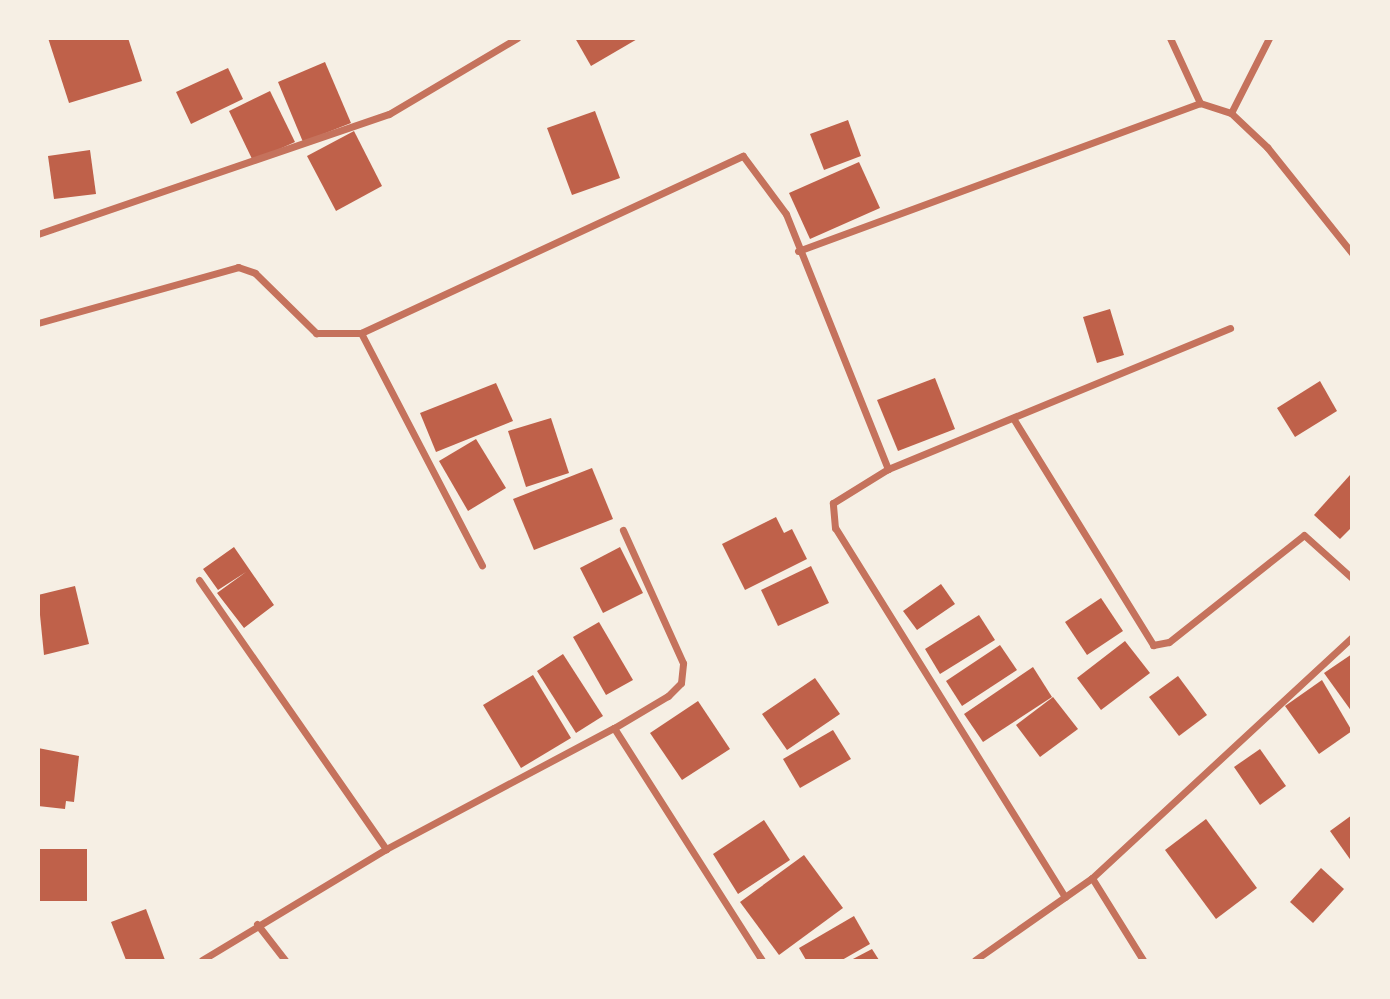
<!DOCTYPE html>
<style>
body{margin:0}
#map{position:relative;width:1390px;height:999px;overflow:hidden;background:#f6efe4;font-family:"DejaVu Sans",sans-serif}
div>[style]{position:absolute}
.building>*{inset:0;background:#bf614a}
.minor>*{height:7px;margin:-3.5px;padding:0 3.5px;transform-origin:3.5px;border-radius:3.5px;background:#c5725c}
span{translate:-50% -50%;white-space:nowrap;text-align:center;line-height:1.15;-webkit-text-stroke:6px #f6efe4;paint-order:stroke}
.frame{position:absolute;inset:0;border:40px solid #f6efe4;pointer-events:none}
</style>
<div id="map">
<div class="building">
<div style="clip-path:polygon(48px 38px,128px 38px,142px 81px,69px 103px)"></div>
<div style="clip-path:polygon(575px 38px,639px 38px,591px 66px)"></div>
<div style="clip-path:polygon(325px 62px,351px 123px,303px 142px,278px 82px)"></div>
<div style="clip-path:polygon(228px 68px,243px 99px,191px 124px,176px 92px)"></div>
<div style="clip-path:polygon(270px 91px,295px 142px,253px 161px,229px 111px)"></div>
<div style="clip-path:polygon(595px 111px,620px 178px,572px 195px,547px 128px)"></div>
<div style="clip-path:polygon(848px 120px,861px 156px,824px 170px,810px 134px)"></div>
<div style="clip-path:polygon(354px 131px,382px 186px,336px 211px,307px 156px)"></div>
<div style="clip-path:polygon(90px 150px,96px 194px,54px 199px,48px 156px)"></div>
<div style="clip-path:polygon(859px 162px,880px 208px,810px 239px,789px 193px)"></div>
<div style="clip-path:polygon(1110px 309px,1124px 355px,1097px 363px,1083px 317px)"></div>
<div style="clip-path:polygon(935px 378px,955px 429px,898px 451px,877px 400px)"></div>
<div style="clip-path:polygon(1320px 381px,1337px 411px,1295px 437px,1277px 408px)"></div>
<div style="clip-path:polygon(496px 383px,513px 421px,436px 452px,420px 413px)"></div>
<div style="clip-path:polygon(551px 418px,569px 473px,526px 487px,508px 431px)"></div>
<div style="clip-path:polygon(476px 439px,506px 488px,468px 511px,439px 461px)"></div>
<div style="clip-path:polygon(592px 468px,613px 519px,534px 550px,513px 499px)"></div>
<div style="clip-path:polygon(1350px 475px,1352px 527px,1340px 539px,1314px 515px)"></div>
<div style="clip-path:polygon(776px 517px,784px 533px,792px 529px,807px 559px,745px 590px,722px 544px)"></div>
<div style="clip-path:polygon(234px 547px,274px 605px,244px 628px,217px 593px,246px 572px,218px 590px,203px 569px)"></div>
<div style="clip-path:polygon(620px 547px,643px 593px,603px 613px,580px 568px)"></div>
<div style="clip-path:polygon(811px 566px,829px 603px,778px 626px,761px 590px)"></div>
<div style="clip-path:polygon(941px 584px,955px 604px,917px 630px,903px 611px)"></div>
<div style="clip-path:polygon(75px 586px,89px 644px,44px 655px,38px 595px)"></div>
<div style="clip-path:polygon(1101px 598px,1123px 631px,1087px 655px,1065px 622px)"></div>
<div style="clip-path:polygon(979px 615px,995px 640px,940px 674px,925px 649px)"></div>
<div style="clip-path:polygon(599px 622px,633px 680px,606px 695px,573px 637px)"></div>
<div style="clip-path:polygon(1125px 641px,1150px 673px,1101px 710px,1077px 678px)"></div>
<div style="clip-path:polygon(1000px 645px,1017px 670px,962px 706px,946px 681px)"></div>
<div style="clip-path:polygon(563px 654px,603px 716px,576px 733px,537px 671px)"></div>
<div style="clip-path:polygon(1352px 654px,1352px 712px,1324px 673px)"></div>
<div style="clip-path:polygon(1033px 667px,1052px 697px,983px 742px,964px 714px)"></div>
<div style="clip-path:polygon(533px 675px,571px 738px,521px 768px,483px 705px)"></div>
<div style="clip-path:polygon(1178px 676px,1207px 715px,1179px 736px,1149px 697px)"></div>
<div style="clip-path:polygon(815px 678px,840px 714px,787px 750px,762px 714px)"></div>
<div style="clip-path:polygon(1322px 680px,1352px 731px,1319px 754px,1285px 706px)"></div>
<div style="clip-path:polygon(1053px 697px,1078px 729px,1040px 757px,1016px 725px)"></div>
<div style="clip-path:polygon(698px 701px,730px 749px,682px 780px,650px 733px)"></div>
<div style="clip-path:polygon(833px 730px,851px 759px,800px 788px,783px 759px)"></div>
<div style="clip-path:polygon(38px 748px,79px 756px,74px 802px,66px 801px,65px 809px,38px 806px)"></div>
<div style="clip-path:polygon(1260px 749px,1286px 786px,1260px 805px,1234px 767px)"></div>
<div style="clip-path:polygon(1352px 815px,1352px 862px,1330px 831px)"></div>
<div style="clip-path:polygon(1206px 819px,1257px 888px,1216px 919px,1165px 850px)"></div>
<div style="clip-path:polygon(764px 820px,790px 860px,738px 894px,713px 854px)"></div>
<div style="clip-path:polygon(38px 849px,87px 849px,87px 901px,38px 901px)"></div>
<div style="clip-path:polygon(804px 855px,843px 908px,779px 955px,740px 902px)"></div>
<div style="clip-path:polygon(1321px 868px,1344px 889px,1313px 923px,1290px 902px)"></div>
<div style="clip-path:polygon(146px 909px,165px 960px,126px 960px,111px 922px)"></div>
<div style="clip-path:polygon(854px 916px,870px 944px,842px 960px,806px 960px,799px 948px)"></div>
<div style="clip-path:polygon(872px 949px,879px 960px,851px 960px)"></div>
</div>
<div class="minor">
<div style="left:1170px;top:38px;width:72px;rotate:65.2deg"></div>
<div style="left:1231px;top:113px;width:84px;rotate:-63.1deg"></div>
<div style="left:38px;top:234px;width:371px;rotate:-18.9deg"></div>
<div style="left:389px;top:114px;width:149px;rotate:-30.7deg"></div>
<div style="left:798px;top:251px;width:428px;rotate:-20.2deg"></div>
<div style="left:1200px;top:103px;width:33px;rotate:18deg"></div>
<div style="left:1231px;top:113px;width:50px;rotate:43.4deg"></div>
<div style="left:1267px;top:147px;width:136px;rotate:51.3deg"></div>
<div style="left:38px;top:323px;width:208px;rotate:-15.6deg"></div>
<div style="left:238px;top:267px;width:18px;rotate:19deg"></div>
<div style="left:255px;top:273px;width:86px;rotate:44.5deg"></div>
<div style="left:316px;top:333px;width:45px"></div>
<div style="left:361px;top:333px;width:421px;rotate:-24.9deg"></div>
<div style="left:743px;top:156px;width:72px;rotate:53.4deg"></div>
<div style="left:786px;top:214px;width:275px;rotate:68.2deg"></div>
<div style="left:361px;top:333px;width:262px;rotate:62.5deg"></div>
<div style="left:1013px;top:418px;width:267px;rotate:58.3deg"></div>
<div style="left:1153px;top:645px;width:16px;rotate:-11deg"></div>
<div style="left:1169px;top:642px;width:172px;rotate:-38.4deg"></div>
<div style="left:1304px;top:535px;width:64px;rotate:41.9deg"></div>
<div style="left:199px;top:580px;width:328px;rotate:55.2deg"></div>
<div style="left:614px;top:728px;width:63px;rotate:-30.7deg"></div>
<div style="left:668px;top:696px;width:18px;rotate:-45deg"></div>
<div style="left:681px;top:683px;width:20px;rotate:-84deg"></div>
<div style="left:683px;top:663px;width:146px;rotate:-114.3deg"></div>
<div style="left:1092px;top:878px;width:355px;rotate:-42.8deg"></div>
<div style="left:1065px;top:897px;width:435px;rotate:-121.9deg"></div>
<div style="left:835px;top:528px;width:25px;rotate:-95deg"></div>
<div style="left:833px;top:503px;width:65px;rotate:-31.7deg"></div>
<div style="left:888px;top:469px;width:370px;rotate:-22.4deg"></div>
<div style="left:257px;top:924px;width:46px;rotate:52.1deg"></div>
<div style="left:202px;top:960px;width:215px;rotate:-31.1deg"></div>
<div style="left:386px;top:849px;width:258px;rotate:-28deg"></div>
<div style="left:614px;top:728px;width:275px;rotate:57.5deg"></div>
<div style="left:975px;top:960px;width:143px;rotate:-35deg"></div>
<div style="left:1092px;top:878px;width:97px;rotate:58.1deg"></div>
</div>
<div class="frame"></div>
</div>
